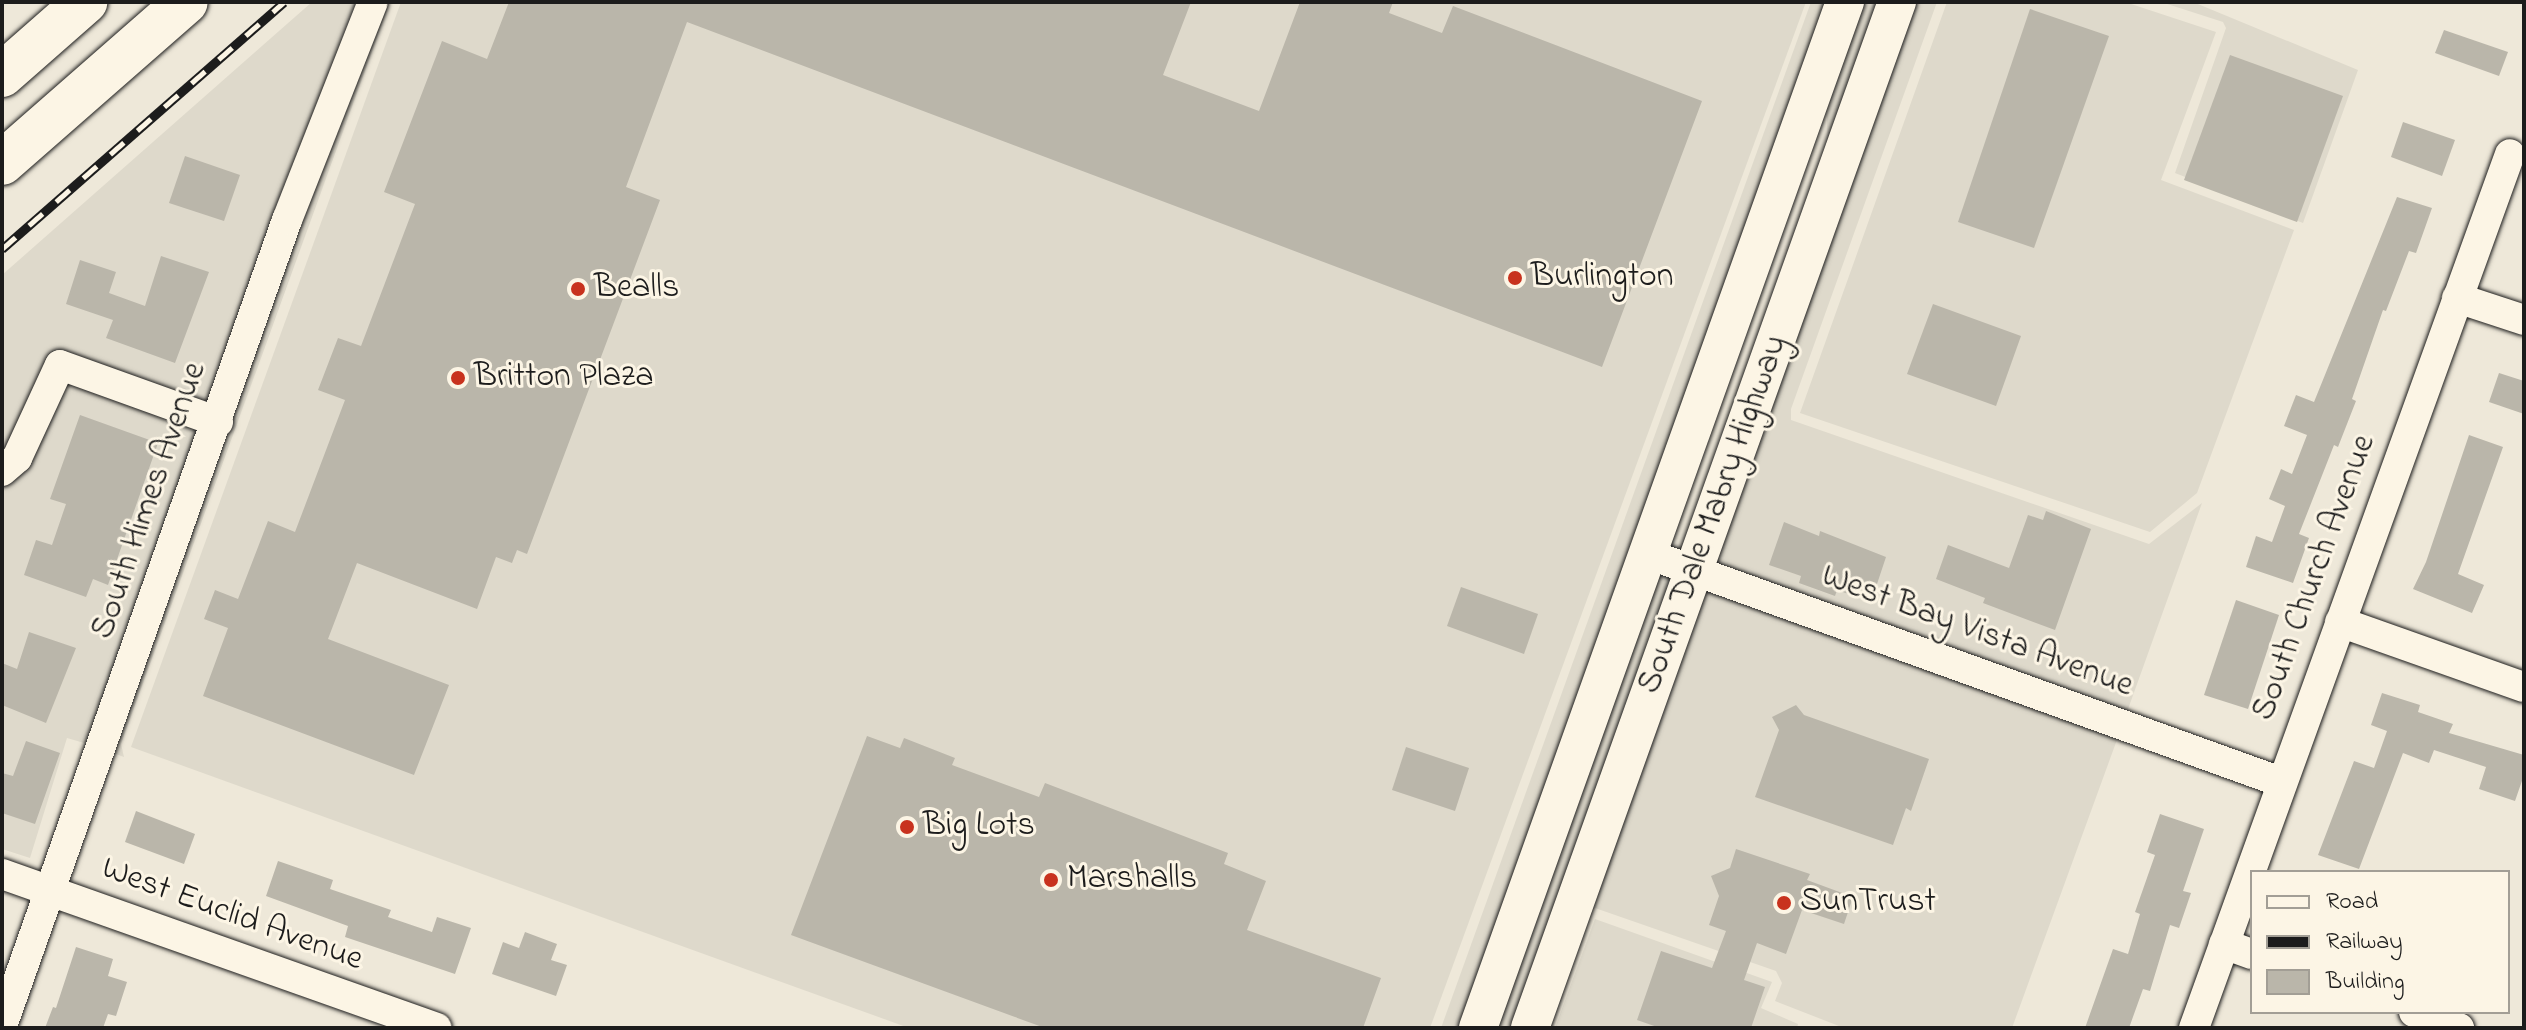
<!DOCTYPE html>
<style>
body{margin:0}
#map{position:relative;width:2526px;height:1030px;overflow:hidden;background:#eee8d9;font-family:"Indie Flower",sans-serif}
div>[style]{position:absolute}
.built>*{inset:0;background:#ded9cb}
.building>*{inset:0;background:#bab6aa}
.roads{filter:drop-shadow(0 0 2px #1c1c1c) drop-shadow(0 0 2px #1c1c1c)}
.minor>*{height:30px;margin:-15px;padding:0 15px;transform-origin:15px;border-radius:15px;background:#fcf5e5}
.major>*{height:38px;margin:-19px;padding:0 19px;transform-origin:19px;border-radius:19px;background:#fcf5e5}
.highway>*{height:44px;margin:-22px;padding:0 22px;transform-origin:22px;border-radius:22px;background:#fcf5e5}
.rail>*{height:9px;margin-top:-4.5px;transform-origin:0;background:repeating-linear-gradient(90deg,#fcf5e5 0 18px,#1c1c1c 0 36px);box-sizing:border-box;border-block:2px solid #1c1c1c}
.dots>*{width:22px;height:22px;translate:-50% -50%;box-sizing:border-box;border:4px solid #fcf5e5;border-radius:50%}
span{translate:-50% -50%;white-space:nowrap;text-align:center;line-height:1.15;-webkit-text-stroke:6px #fcf5e5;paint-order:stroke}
.poi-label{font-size:34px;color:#1c1c1c}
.left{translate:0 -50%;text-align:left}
.street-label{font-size:34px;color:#1c1c1c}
.frame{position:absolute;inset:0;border:4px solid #1c1c1c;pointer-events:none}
.legend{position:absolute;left:2250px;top:870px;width:260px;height:144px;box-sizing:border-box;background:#fcf5e5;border:2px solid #a29e95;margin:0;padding:10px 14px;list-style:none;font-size:24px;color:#1c1c1c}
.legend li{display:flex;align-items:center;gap:16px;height:40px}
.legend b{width:40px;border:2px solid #a29e95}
</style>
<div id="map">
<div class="built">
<div style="clip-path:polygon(312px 2px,360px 2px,211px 406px,65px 352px,2px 454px,2px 275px)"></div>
<div style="clip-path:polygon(385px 2px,390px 2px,121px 744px,124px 757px,113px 753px,299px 224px)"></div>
<div style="clip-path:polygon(401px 2px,1806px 2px,1430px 1028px,909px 1028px,131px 747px)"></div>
<div style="clip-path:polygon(1811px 2px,1832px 2px,1465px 1028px,1441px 1028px)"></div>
<div style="clip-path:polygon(1857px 2px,1885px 2px,1828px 153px,1827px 118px,1821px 104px)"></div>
<div style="clip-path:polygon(1910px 2px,1937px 2px,1791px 409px,1791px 420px,2149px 544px,2202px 503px,2127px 712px,1709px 562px)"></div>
<div style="clip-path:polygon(1947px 2px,2125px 2px,2216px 32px,2161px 180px,2294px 230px,2197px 493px,2150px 532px,1800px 413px)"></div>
<div style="clip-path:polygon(2161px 2px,2193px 2px,2358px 70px,2303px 223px,2175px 173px,2226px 28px,2223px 22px)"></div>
<div style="clip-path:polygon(66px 381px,202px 431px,91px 745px,67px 738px,30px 858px,2px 849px,2px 488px,24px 468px)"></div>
<div style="clip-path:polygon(1654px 571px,1678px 579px,1517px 1028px,1491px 1028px)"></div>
<div style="clip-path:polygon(1700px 587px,2118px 737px,2012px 1028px,1844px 1028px,1775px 1001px,1782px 983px,1776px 971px,1595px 908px,1589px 910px)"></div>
<div style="clip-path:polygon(1595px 919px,1772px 982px,1761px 1008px,1798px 1024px,1797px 1028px,1555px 1028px)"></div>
</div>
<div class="building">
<div style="clip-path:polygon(509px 2px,1191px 2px,1163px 75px,1259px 111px,1300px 2px,1393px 2px,1389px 13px,1442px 33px,1453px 6px,1702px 101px,1602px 367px,687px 22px,626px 187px,660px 200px,527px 554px,517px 550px,512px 563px,496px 557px,477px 609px,357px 563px,328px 639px,449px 685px,414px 775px,203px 696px,228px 628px,204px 619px,215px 590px,238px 599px,268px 521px,295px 532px,345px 400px,318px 390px,338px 338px,361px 346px,415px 204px,384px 192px,442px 41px,487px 59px)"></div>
<div style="clip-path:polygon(2030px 9px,2109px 36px,2034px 248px,1958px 222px)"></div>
<div style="clip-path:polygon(2444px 30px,2508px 52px,2499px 76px,2435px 53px)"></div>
<div style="clip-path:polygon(2230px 55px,2343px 96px,2297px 222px,2184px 180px)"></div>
<div style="clip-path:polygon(2403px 122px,2455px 140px,2442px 176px,2391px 157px)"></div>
<div style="clip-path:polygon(185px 156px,240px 175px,224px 221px,169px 203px)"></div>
<div style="clip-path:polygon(2397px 197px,2432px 208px,2416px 253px,2409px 251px,2386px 311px,2383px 310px,2352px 399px,2356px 401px,2338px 447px,2334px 445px,2299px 534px,2309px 538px,2293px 583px,2246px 567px,2256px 536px,2272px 542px,2285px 506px,2269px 499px,2281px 469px,2292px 474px,2307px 435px,2284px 426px,2296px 395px,2314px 402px)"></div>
<div style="clip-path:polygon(161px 256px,209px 272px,175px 363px,106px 338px,113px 320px,66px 304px,80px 260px,116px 272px,109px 293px,145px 306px)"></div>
<div style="clip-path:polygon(1933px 304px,2021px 336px,1996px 406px,1907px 374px)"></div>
<div style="clip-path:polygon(2499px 373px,2524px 381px,2524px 414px,2489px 402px)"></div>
<div style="clip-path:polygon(80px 415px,158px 443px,108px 585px,93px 579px,86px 597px,24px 575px,36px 540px,52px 545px,66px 504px,50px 499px)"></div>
<div style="clip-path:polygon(2469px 435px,2503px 447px,2458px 574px,2484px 585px,2472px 613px,2413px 589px,2426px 562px)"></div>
<div style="clip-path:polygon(2046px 511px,2091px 529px,2055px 630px,1983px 603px,1985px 598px,1936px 579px,1948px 545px,2009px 568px,2028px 515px,2043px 520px)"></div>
<div style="clip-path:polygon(1784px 522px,1819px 536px,1820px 531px,1886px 557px,1871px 602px,1837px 590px,1835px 596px,1799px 583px,1801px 576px,1769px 565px)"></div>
<div style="clip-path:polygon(1461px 587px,1538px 614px,1524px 654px,1447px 626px)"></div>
<div style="clip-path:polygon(2236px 600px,2279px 615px,2248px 709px,2204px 695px)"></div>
<div style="clip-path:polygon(29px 632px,76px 648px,46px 723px,2px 705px,2px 663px,17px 669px)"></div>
<div style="clip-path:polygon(2382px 693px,2420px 705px,2418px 712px,2453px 724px,2449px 733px,2524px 755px,2524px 775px,2515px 801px,2479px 789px,2486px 767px,2434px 750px,2429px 763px,2403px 753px,2359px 869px,2318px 855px,2354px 761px,2374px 768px,2387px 731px,2371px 725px)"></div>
<div style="clip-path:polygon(1796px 705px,1804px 715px,1929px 759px,1911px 811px,1906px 808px,1893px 845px,1755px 797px,1779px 730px,1772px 717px)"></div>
<div style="clip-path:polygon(867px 736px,900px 748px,904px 738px,955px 758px,952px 765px,1039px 797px,1045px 783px,1228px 853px,1224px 864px,1266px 881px,1247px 930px,1381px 978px,1363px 1028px,1045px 1028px,791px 935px)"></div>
<div style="clip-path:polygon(26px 741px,60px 753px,35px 824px,2px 813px,2px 773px,13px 776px)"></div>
<div style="clip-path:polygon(1406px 747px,1469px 768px,1455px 811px,1392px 790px)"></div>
<div style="clip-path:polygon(136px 811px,195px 834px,184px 864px,125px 842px)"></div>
<div style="clip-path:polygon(2160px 814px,2204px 829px,2183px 891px,2191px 893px,2179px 928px,2170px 925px,2150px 991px,2143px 989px,2129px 1028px,2085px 1028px,2113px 949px,2128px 954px,2140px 914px,2135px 912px,2155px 855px,2147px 852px)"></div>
<div style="clip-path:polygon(1736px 849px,1810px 874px,1807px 880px,1853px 897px,1844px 924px,1802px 910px,1786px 954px,1757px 943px,1744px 980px,1765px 987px,1751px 1028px,1660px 1028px,1637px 1020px,1661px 951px,1712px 968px,1726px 931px,1709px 925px,1719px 896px,1711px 876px,1730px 868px)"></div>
<div style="clip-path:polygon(278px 861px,333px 880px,330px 889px,391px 910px,388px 917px,432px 932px,437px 917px,471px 928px,455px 974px,345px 937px,348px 926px,266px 896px)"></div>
<div style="clip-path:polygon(525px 932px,557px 944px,551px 960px,567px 965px,556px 996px,492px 974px,503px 942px,519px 948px)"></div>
<div style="clip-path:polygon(76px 947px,113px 959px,108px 976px,127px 982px,116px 1016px,108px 1014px,103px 1028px,45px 1028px,53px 1007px,56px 1008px)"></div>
</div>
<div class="roads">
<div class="minor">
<div style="left:2457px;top:298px;width:71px;rotate:18.2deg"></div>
<div style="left:2px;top:471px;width:20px;rotate:-41deg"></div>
<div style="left:17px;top:458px;width:102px;rotate:-65.2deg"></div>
<div style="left:60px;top:365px;width:168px;rotate:19.8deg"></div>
<div style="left:1648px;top:554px;width:673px;rotate:19.81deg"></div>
<div style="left:2340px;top:622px;width:195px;rotate:19.5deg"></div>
<div style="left:2px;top:874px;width:461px;rotate:19.5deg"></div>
<div style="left:2224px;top:944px;width:30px;rotate:20deg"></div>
<div style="left:2414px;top:1012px;width:48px;rotate:19.6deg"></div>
<div style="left:2px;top:1026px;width:855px;rotate:-70.53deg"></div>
<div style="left:287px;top:220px;width:234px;rotate:-68.5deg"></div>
<div style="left:2194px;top:1028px;width:929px;rotate:-70.12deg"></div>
</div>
<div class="major">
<div style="left:1478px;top:1028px;width:1090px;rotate:-70.32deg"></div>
<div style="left:1530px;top:1028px;width:1090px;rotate:-70.32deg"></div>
</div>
<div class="highway">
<div style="left:2px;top:75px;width:111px;rotate:-41.3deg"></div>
<div style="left:2px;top:163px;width:244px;rotate:-41.2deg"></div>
</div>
</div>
<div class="rail">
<div style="left:2px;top:249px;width:375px;rotate:-41.2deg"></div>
</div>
<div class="dots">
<div style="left:1515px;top:278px;background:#c8321e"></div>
<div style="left:578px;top:289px;background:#c8321e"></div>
<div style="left:458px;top:378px;background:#c8321e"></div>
<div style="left:907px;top:827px;background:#c8321e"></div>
<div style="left:1051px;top:880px;background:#c8321e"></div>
<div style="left:1784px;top:903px;background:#c8321e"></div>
</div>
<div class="poi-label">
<span class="left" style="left:1531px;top:278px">Burlington</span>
<span class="left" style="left:594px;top:289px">Bealls</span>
<span class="left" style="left:474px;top:378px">Britton Plaza</span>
<span class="left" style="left:923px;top:827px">Big Lots</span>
<span class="left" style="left:1067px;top:880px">Marshalls</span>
<span class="left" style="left:1800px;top:903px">SunTrust</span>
</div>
<div class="street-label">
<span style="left:150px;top:501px;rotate:-71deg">South Himes Avenue</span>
<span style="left:1714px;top:515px;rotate:-70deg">South Dale Mabry Highway</span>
<span style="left:2315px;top:578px;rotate:-70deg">South Church Avenue</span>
<span style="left:1977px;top:632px;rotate:20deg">West Bay Vista Avenue</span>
<span style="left:232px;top:915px;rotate:20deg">West Euclid Avenue</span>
</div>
<div class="frame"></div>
<ul class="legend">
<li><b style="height:10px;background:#fcf5e5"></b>Road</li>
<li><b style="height:10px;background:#1c1c1c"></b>Railway</li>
<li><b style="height:22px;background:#bab6aa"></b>Building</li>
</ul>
</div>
